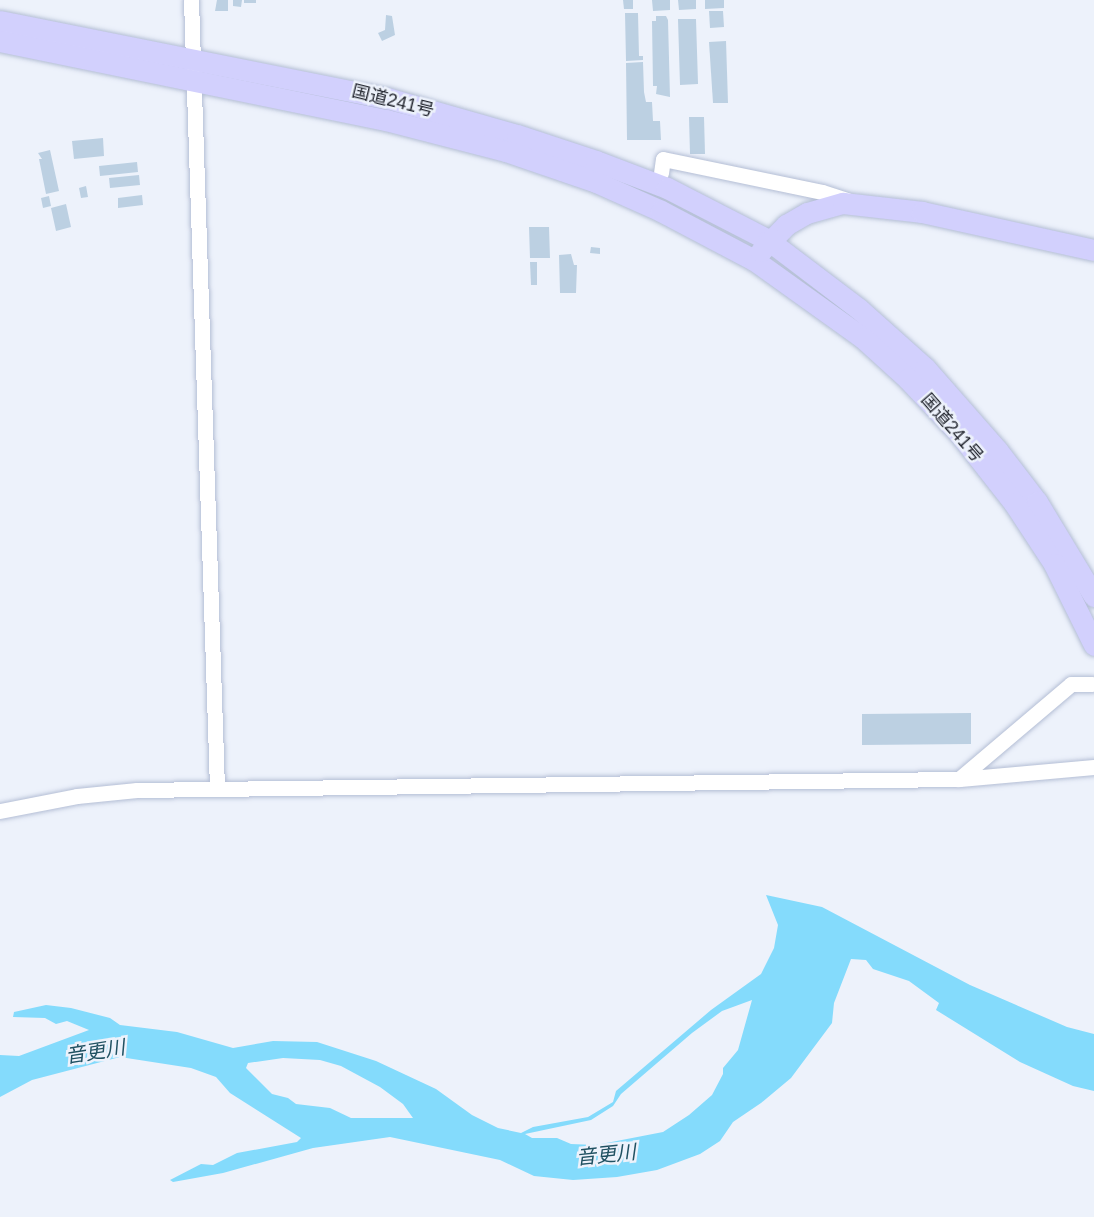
<!DOCTYPE html>
<meta charset="utf-8">
<style>
body{margin:0}
#map{position:relative;width:1094px;height:1217px;overflow:hidden;background:#edf2fb;font-family:Arial,"Noto Sans JP",sans-serif}
div>[style]{position:absolute}
.water>*{inset:0;background:#84dbfc}
.building>*{inset:0;background:#bcd0e2}
.roads{filter:drop-shadow(0 0 2px #b4bed5) drop-shadow(0 0 2px #b4bed5)}
.minor>*{height:15px;margin:-7.5px;padding:0 7.5px;transform-origin:7.5px;border-radius:7.5px;background:#fff}
.highway>*{height:21px;margin:-10.5px;padding:0 10.5px;transform-origin:10.5px;border-radius:10.5px;background:#d2d0fd}
span{translate:-50% -50%;white-space:nowrap;text-align:center;line-height:1.15;-webkit-text-stroke:5px #edf2fb;paint-order:stroke}
.street-label{font-size:18px;color:#242730}
.water-label{font-size:20px;color:#205162;font-style:italic}
</style>
<div id="map">
<div class="water">
<div style="clip-path:polygon(evenodd,766px 895px,822px 907px,970px 985px,1067px 1027px,1094px 1034px,1094px 1091px,1073px 1086px,1020px 1062px,936px 1010px,939px 1003px,909px 981px,873px 969px,866px 960px,851px 959px,834px 1003px,832px 1023px,791px 1078px,761px 1103px,733px 1122px,720px 1141px,700px 1154px,657px 1170px,617px 1177px,573px 1180px,534px 1176px,500px 1160px,390px 1137px,313px 1148px,223px 1173px,173px 1182px,170px 1180px,201px 1164px,213px 1165px,237px 1153px,297px 1142px,301px 1138px,230px 1093px,216px 1077px,191px 1068px,120px 1057px,32px 1080px,0 1097px,0 1055px,19px 1056px,89px 1030px,67px 1021px,56px 1024px,45px 1018px,13px 1017px,14px 1012px,46px 1005px,71px 1008px,110px 1018px,120px 1025px,177px 1032px,233px 1048px,273px 1041px,317px 1042px,376px 1061px,436px 1089px,472px 1115px,498px 1128px,521px 1133px,533px 1127px,588px 1117px,613px 1102px,616px 1091px,711px 1010px,761px 974px,774px 948px,778px 925px,766px 895px,752px 1000px,738px 1050px,723px 1068px,723px 1074px,712px 1095px,689px 1115px,663px 1132px,596px 1145px,571px 1144px,557px 1138px,532px 1138px,525px 1134px,591px 1120px,613px 1106px,621px 1094px,692px 1033px,722px 1011px,752px 1000px,766px 895px,283px 1058px,320px 1060px,341px 1066px,380px 1087px,403px 1104px,413px 1118px,351px 1118px,330px 1108px,296px 1104px,288px 1098px,272px 1094px,246px 1068px,248px 1063px,283px 1058px)"></div>
</div>
<div class="building">
<div style="clip-path:polygon(217px 0,228px 0,228px 11px,215px 11px)"></div>
<div style="clip-path:polygon(233px 0,242px 0,241px 7px,233px 6px)"></div>
<div style="clip-path:polygon(244px 0,256px 0,256px 3px,244px 3px)"></div>
<div style="clip-path:polygon(623px 0,633px 0,633px 9px,624px 9px)"></div>
<div style="clip-path:polygon(652px 0,670px 0,670px 10px,653px 11px)"></div>
<div style="clip-path:polygon(678px 0,696px 0,696px 9px,679px 10px)"></div>
<div style="clip-path:polygon(705px 0,724px 0,724px 8px,705px 9px)"></div>
<div style="clip-path:polygon(709px 11px,723px 11px,724px 27px,710px 28px)"></div>
<div style="clip-path:polygon(625px 13px,638px 13px,639px 56px,643px 56px,643px 60px,626px 61px)"></div>
<div style="clip-path:polygon(386px 15px,392px 16px,395px 35px,382px 41px,378px 33px,385px 30px)"></div>
<div style="clip-path:polygon(656px 16px,666px 16px,668px 20px,670px 97px,656px 94px,657px 86px,653px 86px,652px 21px,656px 21px)"></div>
<div style="clip-path:polygon(678px 19px,696px 19px,698px 84px,680px 85px)"></div>
<div style="clip-path:polygon(726px 41px,728px 103px,713px 103px,709px 42px)"></div>
<div style="clip-path:polygon(643px 62px,644px 92px,646px 102px,652px 102px,653px 121px,660px 121px,661px 140px,627px 140px,626px 63px)"></div>
<div style="clip-path:polygon(689px 117px,704px 117px,705px 154px,690px 154px)"></div>
<div style="clip-path:polygon(103px 138px,104px 156px,74px 159px,72px 141px)"></div>
<div style="clip-path:polygon(50px 150px,59px 191px,46px 194px,39px 159px,42px 159px,38px 153px)"></div>
<div style="clip-path:polygon(137px 162px,138px 172px,100px 176px,99px 166px)"></div>
<div style="clip-path:polygon(139px 175px,140px 185px,110px 188px,109px 178px)"></div>
<div style="clip-path:polygon(86px 186px,88px 197px,81px 198px,79px 188px)"></div>
<div style="clip-path:polygon(142px 195px,143px 205px,118px 208px,118px 198px)"></div>
<div style="clip-path:polygon(49px 196px,51px 206px,43px 208px,41px 198px)"></div>
<div style="clip-path:polygon(66px 204px,71px 227px,56px 231px,51px 208px)"></div>
<div style="clip-path:polygon(529px 227px,549px 227px,550px 258px,530px 258px)"></div>
<div style="clip-path:polygon(591px 247px,600px 248px,600px 254px,590px 253px)"></div>
<div style="clip-path:polygon(571px 254px,574px 265px,577px 265px,576px 293px,560px 293px,559px 255px)"></div>
<div style="clip-path:polygon(530px 262px,537px 262px,537px 285px,531px 285px)"></div>
<div style="clip-path:polygon(971px 713px,971px 744px,862px 745px,862px 714px)"></div>
</div>
<div class="roads">
<div class="minor">
<div style="left:191px;top:0;width:789px;rotate:88.11deg"></div>
<div style="left:661px;top:173px;width:14px;rotate:-82deg"></div>
<div style="left:663px;top:159px;width:162px;rotate:11.7deg"></div>
<div style="left:822px;top:192px;width:29px;rotate:18deg"></div>
<div style="left:959px;top:779px;width:136px;rotate:-5.1deg"></div>
<div style="left:0;top:811px;width:78px;rotate:-11deg"></div>
<div style="left:77px;top:796px;width:60px;rotate:-5.7deg"></div>
<div style="left:137px;top:790px;width:822px;rotate:-0.77deg"></div>
<div style="left:959px;top:779px;width:147px;rotate:-40.3deg"></div>
<div style="left:1071px;top:684px;width:21px"></div>
</div>
<div class="highway">
<div style="left:0;top:21px;width:395px;rotate:11.3deg"></div>
<div style="left:387px;top:98px;width:135px;rotate:15.9deg"></div>
<div style="left:517px;top:135px;width:83px;rotate:18.2deg"></div>
<div style="left:596px;top:161px;width:76px;rotate:20.8deg"></div>
<div style="left:667px;top:188px;width:114px;rotate:27.2deg"></div>
<div style="left:768px;top:240px;width:114px;rotate:37.2deg"></div>
<div style="left:859px;top:309px;width:89px;rotate:41.8deg"></div>
<div style="left:925px;top:368px;width:109px;rotate:48.7deg"></div>
<div style="left:997px;top:450px;width:66px;rotate:52.4deg"></div>
<div style="left:1037px;top:502px;width:110px;rotate:58.8deg"></div>
<div style="left:0;top:41px;width:394px;rotate:11.6deg"></div>
<div style="left:386px;top:120px;width:124px;rotate:14.5deg"></div>
<div style="left:506px;top:151px;width:95px;rotate:19deg"></div>
<div style="left:596px;top:182px;width:71px;rotate:24deg"></div>
<div style="left:661px;top:211px;width:105px;rotate:27.8deg"></div>
<div style="left:754px;top:260px;width:134px;rotate:35.6deg"></div>
<div style="left:863px;top:338px;width:61px;rotate:42.3deg"></div>
<div style="left:908px;top:379px;width:74px;rotate:46.6deg"></div>
<div style="left:959px;top:433px;width:89px;rotate:51.8deg"></div>
<div style="left:1014px;top:503px;width:73px;rotate:56.7deg"></div>
<div style="left:1054px;top:564px;width:90px;rotate:63.7deg"></div>
<div style="left:761px;top:251px;width:36px;rotate:-46deg"></div>
<div style="left:786px;top:225px;width:24px;rotate:-30deg"></div>
<div style="left:807px;top:213px;width:37px;rotate:-16deg"></div>
<div style="left:843px;top:203px;width:80px;rotate:6.5deg"></div>
<div style="left:922px;top:212px;width:176px;rotate:12.5deg"></div>
</div>
</div>
<div class="street-label">
<span style="left:393px;top:101px;rotate:14deg">国道241号</span>
<span style="left:952px;top:428px;rotate:49deg">国道241号</span>
</div>
<div class="water-label">
<span style="left:95px;top:1052px;rotate:-9deg">音更川</span>
<span style="left:606px;top:1155px;rotate:-6deg">音更川</span>
</div>
</div>
